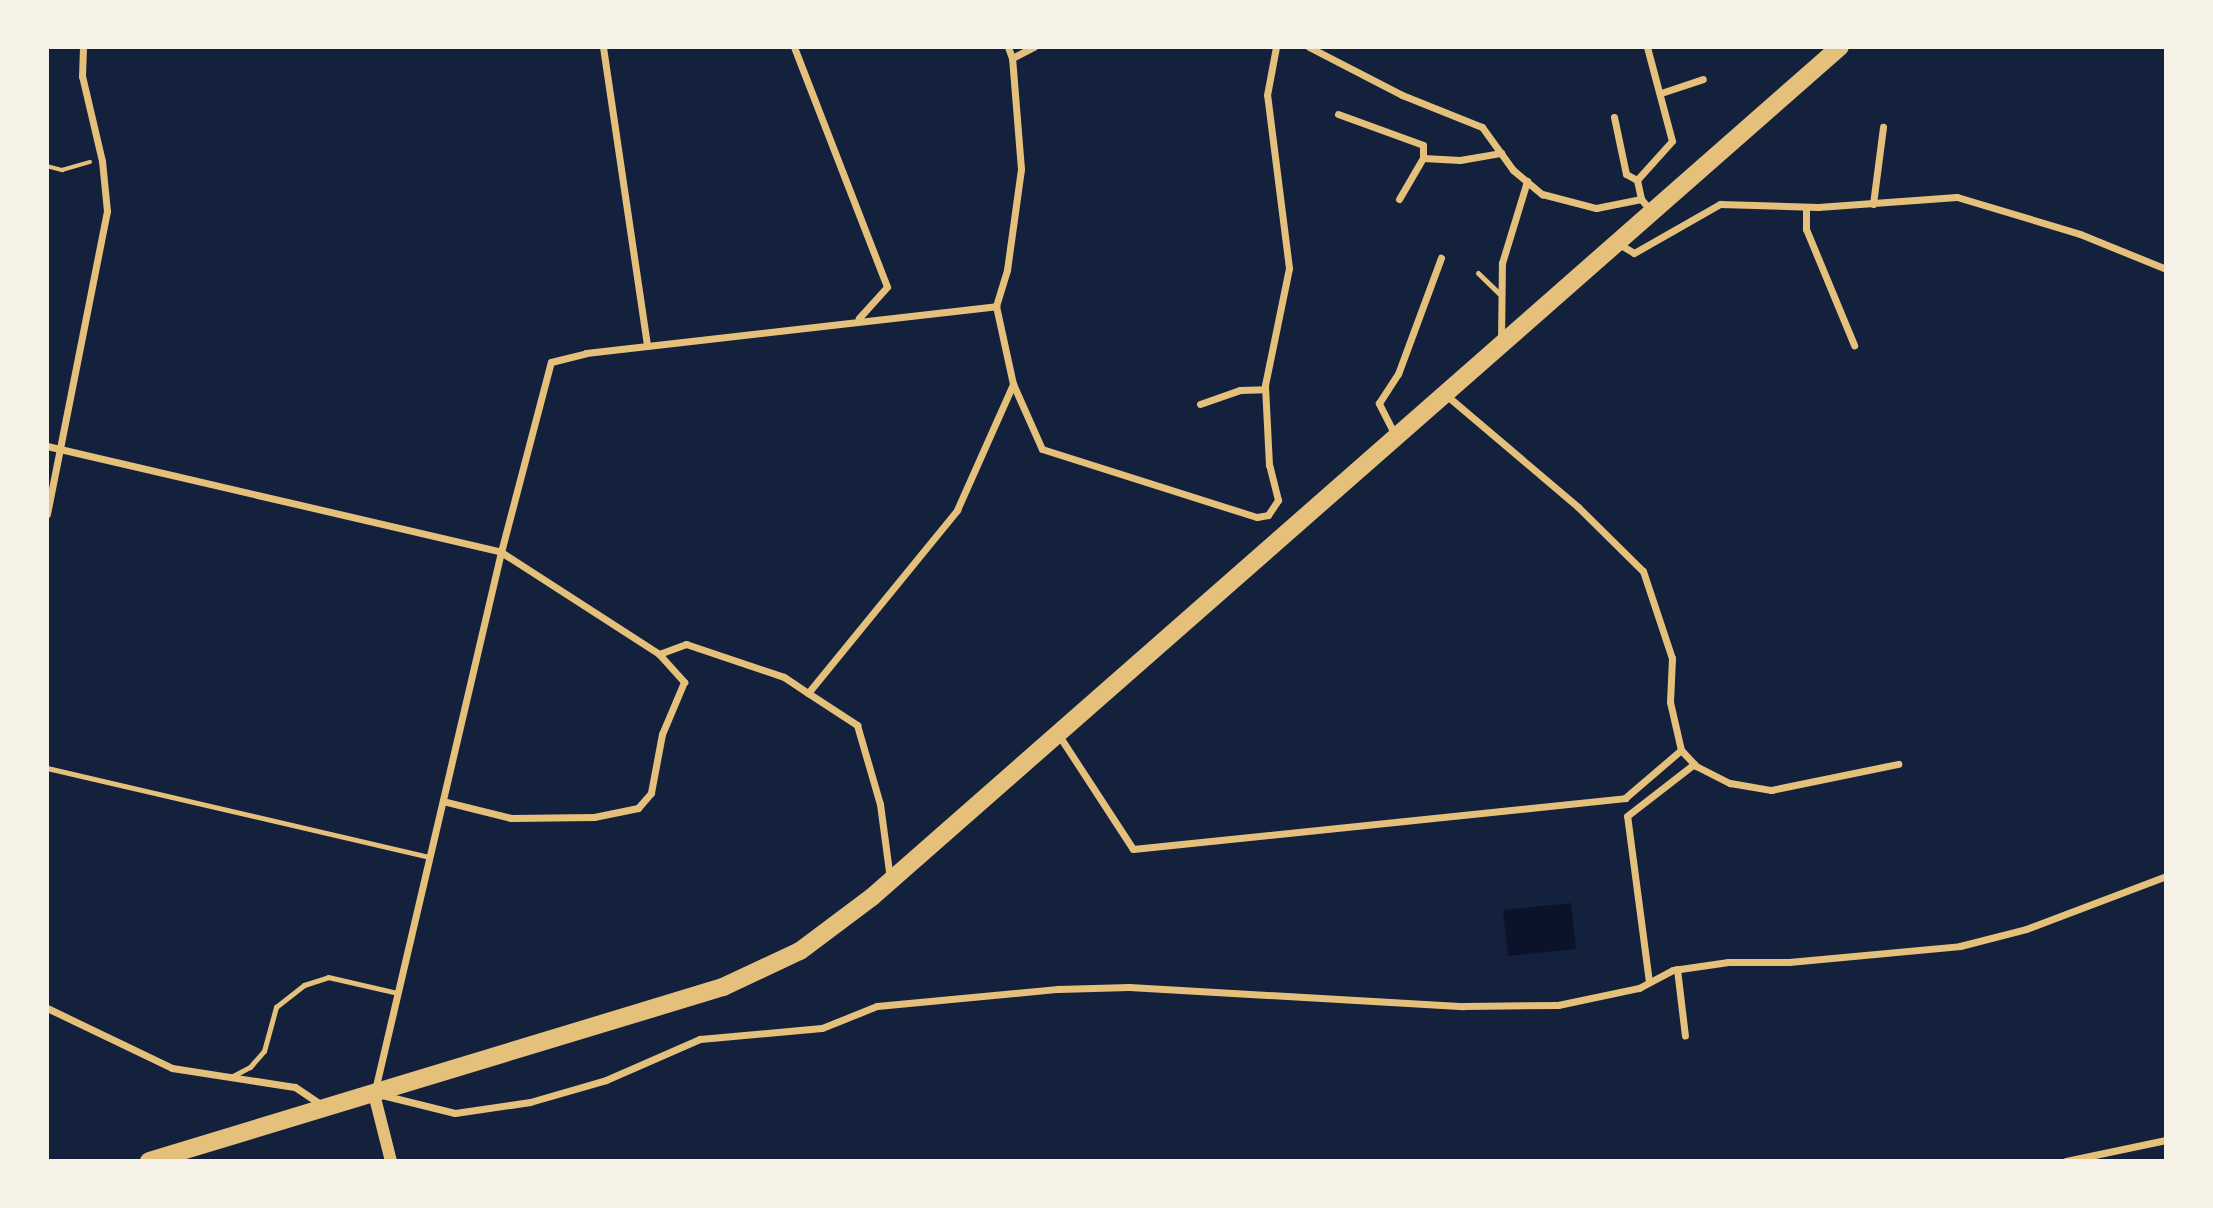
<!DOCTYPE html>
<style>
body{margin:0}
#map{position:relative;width:2213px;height:1208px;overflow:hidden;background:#14213d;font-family:Figtree,sans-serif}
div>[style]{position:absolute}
.water>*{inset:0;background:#0b132b}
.path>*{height:3.5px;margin:-1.75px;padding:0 1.75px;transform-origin:1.75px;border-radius:1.75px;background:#e5c07b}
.service>*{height:5px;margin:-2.5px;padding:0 2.5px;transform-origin:2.5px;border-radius:2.5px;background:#e5c07b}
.minor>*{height:7px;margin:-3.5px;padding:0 3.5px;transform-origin:3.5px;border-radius:3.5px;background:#e5c07b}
.tertiary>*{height:12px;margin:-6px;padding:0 6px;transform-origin:6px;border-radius:6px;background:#e5c07b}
.trunk>*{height:18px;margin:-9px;padding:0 9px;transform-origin:9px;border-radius:9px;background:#e5c07b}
span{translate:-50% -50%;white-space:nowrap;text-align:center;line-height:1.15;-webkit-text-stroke:7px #f6f1e7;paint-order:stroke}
.frame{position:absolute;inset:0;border:49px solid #f6f1e7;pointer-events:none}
</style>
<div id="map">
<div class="water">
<div style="clip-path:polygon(1571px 903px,1576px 949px,1508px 956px,1503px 910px)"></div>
</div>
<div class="path">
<div style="left:47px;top:166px;width:16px;rotate:15deg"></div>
<div style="left:62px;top:170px;width:29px;rotate:-16deg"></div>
</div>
<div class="service">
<div style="left:1478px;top:273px;width:30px;rotate:44deg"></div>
<div style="left:47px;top:768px;width:392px;rotate:13.1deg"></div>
<div style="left:231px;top:1077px;width:21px;rotate:-28deg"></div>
<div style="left:250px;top:1067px;width:21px;rotate:-49deg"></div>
<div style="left:264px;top:1051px;width:46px;rotate:-74.7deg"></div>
<div style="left:276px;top:1007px;width:36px;rotate:-38deg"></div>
<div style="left:304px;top:985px;width:25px;rotate:-18deg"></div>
<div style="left:328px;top:977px;width:72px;rotate:12.9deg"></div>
</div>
<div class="minor">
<div style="left:603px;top:47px;width:302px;rotate:81.6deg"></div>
<div style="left:794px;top:47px;width:257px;rotate:68.8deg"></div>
<div style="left:887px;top:287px;width:42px;rotate:132.1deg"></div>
<div style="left:1008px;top:47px;width:12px;rotate:70deg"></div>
<div style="left:1309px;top:47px;width:105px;rotate:27.3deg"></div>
<div style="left:1402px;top:95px;width:86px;rotate:21.8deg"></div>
<div style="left:1482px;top:127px;width:53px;rotate:54.2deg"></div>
<div style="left:1513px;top:170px;width:38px;rotate:40deg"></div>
<div style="left:1542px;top:194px;width:56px;rotate:14.5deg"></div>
<div style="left:1596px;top:208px;width:46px;rotate:-11.3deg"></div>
<div style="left:1647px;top:47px;width:97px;rotate:75.1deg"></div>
<div style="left:1672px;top:141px;width:52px;rotate:131.9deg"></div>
<div style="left:1637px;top:180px;width:19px;rotate:78deg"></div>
<div style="left:1641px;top:199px;width:17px;rotate:50deg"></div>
<div style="left:1661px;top:93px;width:44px;rotate:-18.4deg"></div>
<div style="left:1338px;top:114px;width:90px;rotate:20deg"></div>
<div style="left:1423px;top:145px;width:13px;rotate:90deg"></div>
<div style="left:1423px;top:158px;width:37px;rotate:3deg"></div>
<div style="left:1460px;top:160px;width:42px;rotate:-9.7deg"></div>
<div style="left:1614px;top:117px;width:58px;rotate:78.1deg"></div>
<div style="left:1626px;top:174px;width:13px;rotate:29deg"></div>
<div style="left:1399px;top:199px;width:48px;rotate:-59.7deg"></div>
<div style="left:1873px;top:204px;width:78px;rotate:-82.6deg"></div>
<div style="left:1806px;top:207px;width:22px;rotate:90deg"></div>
<div style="left:1806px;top:229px;width:126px;rotate:67.5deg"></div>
<div style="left:1619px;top:244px;width:17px;rotate:31deg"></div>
<div style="left:1634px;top:253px;width:99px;rotate:-29.7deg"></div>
<div style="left:1720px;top:204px;width:98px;rotate:1.8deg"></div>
<div style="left:1818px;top:207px;width:139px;rotate:-4.1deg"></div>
<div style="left:1957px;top:197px;width:128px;rotate:16.7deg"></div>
<div style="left:2080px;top:234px;width:93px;rotate:22.1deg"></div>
<div style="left:1501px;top:341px;width:78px;rotate:-89.3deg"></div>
<div style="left:1502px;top:263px;width:86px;rotate:-73deg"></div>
<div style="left:1013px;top:384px;width:71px;rotate:66deg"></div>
<div style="left:1042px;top:449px;width:225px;rotate:17.6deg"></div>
<div style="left:1257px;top:517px;width:11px;rotate:-10deg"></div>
<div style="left:1268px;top:515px;width:18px;rotate:-56deg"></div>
<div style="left:1278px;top:500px;width:36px;rotate:-104deg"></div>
<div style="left:1269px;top:465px;width:80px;rotate:-92.9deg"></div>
<div style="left:1265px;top:385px;width:119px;rotate:-78.4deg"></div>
<div style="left:1289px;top:268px;width:174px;rotate:-97.2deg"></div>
<div style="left:1267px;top:95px;width:49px;rotate:-79.4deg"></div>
<div style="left:1446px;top:395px;width:173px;rotate:40.3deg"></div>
<div style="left:1578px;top:507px;width:91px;rotate:44.6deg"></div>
<div style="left:1643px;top:571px;width:92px;rotate:71.6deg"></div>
<div style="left:1672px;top:658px;width:44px;rotate:92.6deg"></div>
<div style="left:1670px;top:702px;width:49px;rotate:77.1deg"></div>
<div style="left:1681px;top:750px;width:22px;rotate:47deg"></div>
<div style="left:1696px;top:766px;width:38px;rotate:27deg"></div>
<div style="left:1730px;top:783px;width:42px;rotate:9.7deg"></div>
<div style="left:1771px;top:790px;width:130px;rotate:-11.6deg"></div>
<div style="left:1200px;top:404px;width:42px;rotate:-19.3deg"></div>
<div style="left:1240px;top:390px;width:25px;rotate:-2deg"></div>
<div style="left:1396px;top:437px;width:38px;rotate:-117deg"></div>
<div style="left:1379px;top:403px;width:35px;rotate:-57deg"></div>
<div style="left:1398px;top:374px;width:124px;rotate:-69.7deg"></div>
<div style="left:47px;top:446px;width:466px;rotate:13.1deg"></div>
<div style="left:501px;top:552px;width:188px;rotate:32.8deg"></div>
<div style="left:659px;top:654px;width:38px;rotate:48deg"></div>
<div style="left:684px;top:682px;width:56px;rotate:112.9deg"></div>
<div style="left:662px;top:734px;width:60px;rotate:100.6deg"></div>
<div style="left:651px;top:793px;width:20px;rotate:131deg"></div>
<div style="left:638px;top:808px;width:45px;rotate:168.4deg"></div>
<div style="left:594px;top:817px;width:83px;rotate:179.3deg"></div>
<div style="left:511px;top:818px;width:70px;rotate:-166deg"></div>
<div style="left:47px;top:514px;width:309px;rotate:-78.8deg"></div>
<div style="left:107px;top:211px;width:50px;rotate:-95.7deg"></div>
<div style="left:102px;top:161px;width:87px;rotate:-103.2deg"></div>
<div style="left:82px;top:76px;width:29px;rotate:-88deg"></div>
<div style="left:659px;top:654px;width:29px;rotate:-20deg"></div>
<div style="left:686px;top:644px;width:103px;rotate:18.6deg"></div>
<div style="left:784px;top:677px;width:29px;rotate:34deg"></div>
<div style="left:808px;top:693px;width:236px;rotate:-50.8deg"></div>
<div style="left:957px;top:510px;width:138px;rotate:-66deg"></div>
<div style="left:1013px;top:384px;width:80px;rotate:-102.3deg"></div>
<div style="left:808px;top:693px;width:59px;rotate:33.1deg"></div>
<div style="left:857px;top:725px;width:82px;rotate:73.8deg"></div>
<div style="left:880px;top:804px;width:76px;rotate:82.4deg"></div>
<div style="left:1058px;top:734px;width:137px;rotate:56.9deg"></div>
<div style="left:1133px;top:849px;width:495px;rotate:-5.9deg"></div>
<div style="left:1625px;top:798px;width:74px;rotate:-40.6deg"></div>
<div style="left:1677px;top:969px;width:67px;rotate:83.2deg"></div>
<div style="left:1649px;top:982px;width:167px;rotate:-97.5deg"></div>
<div style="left:1627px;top:816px;width:85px;rotate:-37.8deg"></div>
<div style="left:47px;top:1008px;width:139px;rotate:25.6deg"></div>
<div style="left:172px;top:1068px;width:124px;rotate:8.8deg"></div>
<div style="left:295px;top:1087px;width:34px;rotate:34deg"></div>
<div style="left:375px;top:1090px;width:553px;rotate:-76.82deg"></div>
<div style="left:501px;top:552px;width:196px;rotate:-75.3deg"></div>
<div style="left:551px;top:362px;width:36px;rotate:-14deg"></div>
<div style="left:586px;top:353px;width:413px;rotate:-6.5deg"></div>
<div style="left:996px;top:306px;width:38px;rotate:-73deg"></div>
<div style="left:1007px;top:270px;width:102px;rotate:-82.1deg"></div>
<div style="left:1021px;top:169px;width:111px;rotate:-94.6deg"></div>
<div style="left:1012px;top:58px;width:25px;rotate:-27deg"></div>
<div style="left:382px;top:1095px;width:75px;rotate:13.9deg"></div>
<div style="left:455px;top:1113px;width:76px;rotate:-8.3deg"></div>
<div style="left:530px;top:1102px;width:79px;rotate:-16.1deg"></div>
<div style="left:606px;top:1080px;width:103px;rotate:-23.6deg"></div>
<div style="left:700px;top:1039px;width:122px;rotate:-5.2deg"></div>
<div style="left:822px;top:1028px;width:59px;rotate:-21.8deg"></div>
<div style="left:877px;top:1006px;width:182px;rotate:-5.4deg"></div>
<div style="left:1058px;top:989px;width:71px;rotate:-1.6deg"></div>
<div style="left:1129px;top:987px;width:335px;rotate:3.3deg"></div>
<div style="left:1463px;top:1006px;width:95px;rotate:-0.6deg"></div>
<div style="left:1558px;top:1005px;width:83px;rotate:-11.9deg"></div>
<div style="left:1639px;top:988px;width:38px;rotate:-28deg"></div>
<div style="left:1673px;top:970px;width:56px;rotate:-8.3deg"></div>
<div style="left:1728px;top:962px;width:61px"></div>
<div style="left:1789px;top:962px;width:172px;rotate:-5.3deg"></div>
<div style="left:1960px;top:946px;width:68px;rotate:-14.4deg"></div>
<div style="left:2026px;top:929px;width:150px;rotate:-20.7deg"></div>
<div style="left:2066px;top:1161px;width:102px;rotate:-11.9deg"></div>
</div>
<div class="tertiary">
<div style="left:374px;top:1094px;width:69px;rotate:75.8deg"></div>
</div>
<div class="trunk">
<div style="left:149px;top:1161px;width:600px;rotate:-16.86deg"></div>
<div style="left:723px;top:987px;width:85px;rotate:-25.1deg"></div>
<div style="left:800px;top:951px;width:90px;rotate:-36.9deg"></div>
<div style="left:872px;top:897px;width:1288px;rotate:-41.29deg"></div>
</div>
<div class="frame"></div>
</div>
